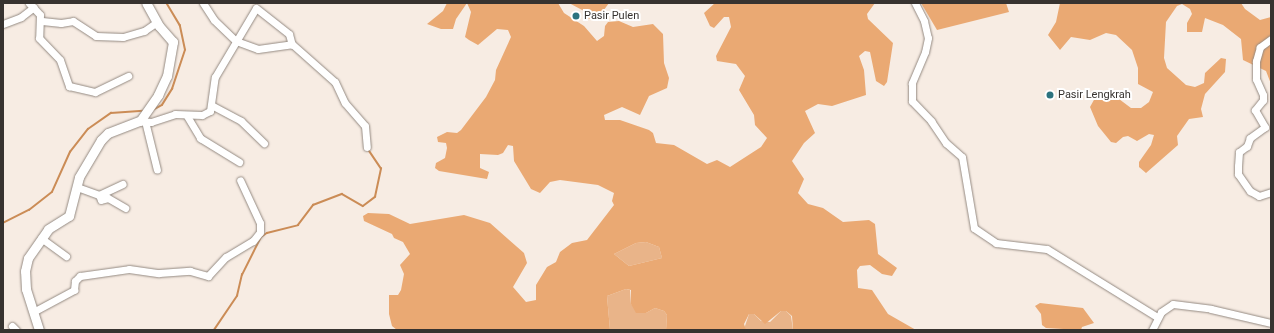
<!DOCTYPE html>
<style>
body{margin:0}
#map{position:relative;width:1274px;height:333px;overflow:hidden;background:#f7ece3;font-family:Roboto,sans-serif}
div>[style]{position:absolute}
.green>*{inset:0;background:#e9b489}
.forest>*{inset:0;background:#eaa973}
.stream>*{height:1.5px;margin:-0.75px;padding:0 0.75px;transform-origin:0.75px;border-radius:0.75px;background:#cb8c56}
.roads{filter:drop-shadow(0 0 1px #948a82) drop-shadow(0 0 1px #948a82)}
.street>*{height:7px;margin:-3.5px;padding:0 3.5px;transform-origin:3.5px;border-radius:3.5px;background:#fff}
.secondary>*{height:9px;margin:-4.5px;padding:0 4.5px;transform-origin:4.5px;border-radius:4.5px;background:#fff}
.dots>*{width:11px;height:11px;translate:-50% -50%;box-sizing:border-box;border:2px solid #fff;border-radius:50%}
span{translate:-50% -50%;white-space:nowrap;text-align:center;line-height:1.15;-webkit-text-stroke:4px #fff;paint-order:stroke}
.poi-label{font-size:11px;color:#373330}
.left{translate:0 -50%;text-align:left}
.frame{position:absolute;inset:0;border:4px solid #373330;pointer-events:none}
</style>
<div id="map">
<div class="green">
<div style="clip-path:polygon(646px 242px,659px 247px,662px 258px,629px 266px,614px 254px,636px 243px)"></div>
<div style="clip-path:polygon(626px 289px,630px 290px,631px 304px,646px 313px,655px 308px,664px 311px,667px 315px,666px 330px,610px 330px,607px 296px)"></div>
<div style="clip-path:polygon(781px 311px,786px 311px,791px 316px,793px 330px,744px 329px,749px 314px,754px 314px,761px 321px,770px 322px)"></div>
</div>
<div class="forest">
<div style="clip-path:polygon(evenodd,447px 3px,558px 3px,564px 13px,584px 26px,597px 41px,604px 36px,605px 26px,608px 22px,619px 21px,633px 27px,653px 24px,663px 34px,664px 63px,669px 78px,667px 88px,649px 96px,640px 115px,622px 107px,604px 115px,605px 120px,620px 120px,649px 130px,653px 133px,656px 143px,674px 145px,707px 164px,717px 160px,730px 167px,761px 147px,767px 138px,755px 125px,754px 115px,739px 90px,745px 76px,736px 64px,717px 61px,716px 56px,731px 27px,729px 17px,724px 17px,714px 28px,710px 26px,704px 13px,715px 3px,875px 3px,867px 14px,868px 19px,893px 43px,887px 82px,884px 86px,876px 81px,870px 52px,865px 51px,859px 56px,864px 70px,866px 95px,832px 106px,818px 104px,805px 111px,815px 133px,804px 143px,792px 161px,804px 179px,798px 193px,808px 204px,823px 208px,843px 222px,869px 220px,875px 224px,878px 254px,897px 268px,892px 276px,882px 274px,870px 265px,860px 266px,857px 270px,858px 288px,872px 290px,888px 314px,916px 330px,793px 330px,792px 316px,786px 311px,781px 311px,765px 324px,754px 314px,749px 314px,744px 324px,746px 330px,666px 330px,667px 315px,664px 311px,655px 308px,646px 313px,636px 313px,631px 304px,631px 290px,626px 289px,607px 296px,610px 330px,397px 330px,392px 326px,389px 314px,389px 295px,398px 295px,401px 290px,404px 274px,400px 265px,410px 254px,403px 242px,394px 238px,392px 234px,364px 221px,363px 216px,368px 213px,389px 214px,410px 224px,464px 215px,490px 223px,524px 253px,527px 263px,513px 287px,526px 302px,536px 300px,536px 285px,547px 267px,556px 262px,560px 252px,572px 243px,587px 240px,614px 205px,612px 201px,614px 193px,598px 185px,560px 180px,550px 182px,540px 193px,531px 189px,514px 161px,513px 146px,508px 145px,503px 153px,498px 155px,480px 154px,480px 168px,489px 172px,487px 179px,439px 171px,435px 168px,436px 163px,445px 158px,447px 148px,446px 143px,438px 142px,437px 137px,447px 132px,457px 133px,461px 130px,486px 97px,495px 80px,496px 70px,511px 37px,508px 30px,497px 29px,478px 45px,469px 40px,465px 37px,471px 12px,467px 3px,456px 19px,453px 29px,441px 29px,427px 24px,443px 11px,447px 3px,646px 242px,659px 247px,662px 258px,629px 266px,614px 254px,636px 243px,646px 242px)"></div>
<div style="clip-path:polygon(569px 3px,609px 3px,601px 14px,589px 19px,584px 11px)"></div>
<div style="clip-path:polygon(921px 3px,1006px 3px,1009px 12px,937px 30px)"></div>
<div style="clip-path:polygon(1060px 3px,1241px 3px,1245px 9px,1260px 20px,1271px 17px,1271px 84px,1266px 71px,1243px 60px,1241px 39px,1223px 25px,1205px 18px,1202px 32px,1187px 32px,1187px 23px,1192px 14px,1190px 9px,1182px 4px,1177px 6px,1166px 22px,1164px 58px,1167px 68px,1186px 85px,1195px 87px,1204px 83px,1205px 73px,1221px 58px,1226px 59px,1225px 72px,1205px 94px,1201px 109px,1203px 117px,1189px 119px,1177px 136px,1178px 145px,1146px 173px,1139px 167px,1139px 162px,1151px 145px,1154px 135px,1149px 134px,1137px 141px,1128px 136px,1123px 137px,1116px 143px,1111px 142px,1098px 126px,1090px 107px,1095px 98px,1111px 93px,1131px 108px,1141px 108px,1149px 102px,1153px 92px,1138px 84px,1138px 68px,1132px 50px,1116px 35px,1106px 33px,1090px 40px,1071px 37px,1060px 50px,1048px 35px,1056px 22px)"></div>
<div style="clip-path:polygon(1040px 303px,1083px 308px,1094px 323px,1082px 327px,1081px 330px,1046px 328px,1042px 325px,1041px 314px,1035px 306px)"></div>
</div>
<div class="stream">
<div style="left:153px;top:110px;width:10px;rotate:-29deg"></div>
<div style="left:162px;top:105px;width:19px;rotate:-58deg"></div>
<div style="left:172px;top:89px;width:41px;rotate:-71.6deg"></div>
<div style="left:185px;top:50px;width:25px;rotate:-102deg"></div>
<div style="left:180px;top:26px;width:27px;rotate:-121deg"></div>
<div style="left:3px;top:223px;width:29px;rotate:-27deg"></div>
<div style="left:29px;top:210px;width:29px;rotate:-38deg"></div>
<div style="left:52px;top:192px;width:44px;rotate:-65.8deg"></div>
<div style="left:70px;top:152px;width:29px;rotate:-52deg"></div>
<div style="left:88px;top:129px;width:28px;rotate:-35deg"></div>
<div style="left:111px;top:113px;width:32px;rotate:-4deg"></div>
<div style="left:214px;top:330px;width:41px;rotate:-55.9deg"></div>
<div style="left:237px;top:296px;width:22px;rotate:-77deg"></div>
<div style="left:242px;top:275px;width:42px;rotate:-63.4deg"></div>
<div style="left:261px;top:237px;width:7px;rotate:-34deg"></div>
<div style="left:267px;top:233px;width:32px;rotate:-14deg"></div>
<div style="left:298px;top:225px;width:25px;rotate:-53deg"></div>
<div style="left:313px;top:205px;width:31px;rotate:-21deg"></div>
<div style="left:342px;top:194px;width:24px;rotate:30deg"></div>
<div style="left:363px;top:206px;width:15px;rotate:-37deg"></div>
<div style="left:375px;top:197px;width:29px;rotate:-78deg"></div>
<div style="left:381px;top:169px;width:23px;rotate:-124deg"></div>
</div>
<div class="roads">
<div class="street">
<div style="left:29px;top:3px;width:16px;rotate:47deg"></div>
<div style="left:40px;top:15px;width:23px;rotate:92deg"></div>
<div style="left:39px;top:38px;width:30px;rotate:46deg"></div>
<div style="left:60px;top:60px;width:28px;rotate:71deg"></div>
<div style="left:69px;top:86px;width:27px;rotate:13deg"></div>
<div style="left:95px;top:92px;width:37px;rotate:-26deg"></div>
<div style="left:203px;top:3px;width:20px;rotate:57deg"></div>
<div style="left:214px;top:20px;width:30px;rotate:44deg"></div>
<div style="left:236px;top:41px;width:23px;rotate:20deg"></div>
<div style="left:258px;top:49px;width:34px;rotate:-8deg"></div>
<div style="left:292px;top:44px;width:57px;rotate:41.5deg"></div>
<div style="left:335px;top:82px;width:23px;rotate:65deg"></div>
<div style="left:345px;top:103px;width:30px;rotate:49deg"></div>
<div style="left:365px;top:126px;width:21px;rotate:85deg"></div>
<div style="left:915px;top:3px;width:20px;rotate:63deg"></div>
<div style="left:924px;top:21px;width:17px;rotate:77deg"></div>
<div style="left:928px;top:38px;width:14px;rotate:102deg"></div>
<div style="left:925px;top:52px;width:34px;rotate:113deg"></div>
<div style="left:912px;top:83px;width:18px;rotate:90deg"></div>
<div style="left:912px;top:101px;width:28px;rotate:46deg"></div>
<div style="left:931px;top:121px;width:27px;rotate:56deg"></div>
<div style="left:946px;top:143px;width:21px;rotate:41deg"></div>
<div style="left:962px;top:157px;width:72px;rotate:80.4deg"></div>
<div style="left:974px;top:228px;width:27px;rotate:34deg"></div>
<div style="left:996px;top:243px;width:51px;rotate:6.7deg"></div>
<div style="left:1047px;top:249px;width:129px;rotate:31.7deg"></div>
<div style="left:42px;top:21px;width:19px;rotate:6deg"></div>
<div style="left:61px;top:23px;width:12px;rotate:-9deg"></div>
<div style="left:73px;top:21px;width:27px;rotate:33deg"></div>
<div style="left:96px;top:36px;width:27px;rotate:2deg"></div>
<div style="left:123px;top:37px;width:22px;rotate:-16deg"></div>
<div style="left:144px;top:31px;width:16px;rotate:-35deg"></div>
<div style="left:3px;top:24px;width:19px;rotate:-21deg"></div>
<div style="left:21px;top:17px;width:16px;rotate:-38deg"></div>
<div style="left:1271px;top:39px;width:14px;rotate:144deg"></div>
<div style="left:1260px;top:47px;width:15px;rotate:106deg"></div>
<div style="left:1256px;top:61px;width:18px;rotate:90deg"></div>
<div style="left:1256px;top:79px;width:17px;rotate:66deg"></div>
<div style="left:1263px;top:95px;width:5px;rotate:90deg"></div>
<div style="left:1263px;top:100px;width:13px;rotate:129deg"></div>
<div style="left:1255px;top:110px;width:20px;rotate:60deg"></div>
<div style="left:1265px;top:127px;width:19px;rotate:144deg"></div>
<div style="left:1250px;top:138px;width:9px;rotate:111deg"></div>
<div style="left:1247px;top:146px;width:10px;rotate:143deg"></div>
<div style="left:1239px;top:152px;width:14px;rotate:94deg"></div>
<div style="left:1238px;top:166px;width:8px;rotate:90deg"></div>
<div style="left:1238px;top:174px;width:21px;rotate:55deg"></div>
<div style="left:1250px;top:191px;width:10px;rotate:29deg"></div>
<div style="left:1259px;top:196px;width:13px;rotate:-18deg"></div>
<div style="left:213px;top:106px;width:32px;rotate:28deg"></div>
<div style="left:241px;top:121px;width:32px;rotate:44deg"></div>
<div style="left:187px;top:116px;width:26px;rotate:59deg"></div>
<div style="left:200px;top:138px;width:46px;rotate:31.6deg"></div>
<div style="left:140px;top:121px;width:11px;rotate:5deg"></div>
<div style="left:151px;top:122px;width:25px;rotate:-18deg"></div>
<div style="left:175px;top:114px;width:27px;rotate:2deg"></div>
<div style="left:202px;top:115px;width:9px;rotate:-27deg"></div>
<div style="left:210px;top:111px;width:34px;rotate:-82deg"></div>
<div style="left:215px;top:77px;width:80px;rotate:-59.3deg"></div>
<div style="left:256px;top:8px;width:42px;rotate:38.2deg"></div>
<div style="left:289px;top:34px;width:11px;rotate:75deg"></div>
<div style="left:145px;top:121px;width:50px;rotate:76.2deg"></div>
<div style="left:77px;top:187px;width:23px;rotate:20deg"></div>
<div style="left:99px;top:195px;width:26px;rotate:-25deg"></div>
<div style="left:99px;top:195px;width:5px;rotate:68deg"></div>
<div style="left:101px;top:200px;width:7px;rotate:-16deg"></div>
<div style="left:108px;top:198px;width:20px;rotate:30deg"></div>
<div style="left:41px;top:238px;width:31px;rotate:36deg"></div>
<div style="left:33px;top:312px;width:47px;rotate:-28.2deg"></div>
<div style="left:74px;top:290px;width:9px;rotate:-84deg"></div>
<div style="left:75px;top:281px;width:7px;rotate:-45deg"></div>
<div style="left:80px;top:276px;width:49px;rotate:-8.1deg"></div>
<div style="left:129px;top:269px;width:30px;rotate:8deg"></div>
<div style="left:159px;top:273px;width:31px;rotate:-4deg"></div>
<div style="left:190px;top:271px;width:19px;rotate:16deg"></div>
<div style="left:208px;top:276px;width:26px;rotate:-47deg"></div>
<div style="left:226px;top:257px;width:31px;rotate:-31deg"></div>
<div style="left:253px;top:241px;width:11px;rotate:-52deg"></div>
<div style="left:260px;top:232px;width:9px;rotate:-90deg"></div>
<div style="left:260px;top:223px;width:47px;rotate:-114.9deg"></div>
<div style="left:12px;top:326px;width:6px;rotate:45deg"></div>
<div style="left:1152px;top:330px;width:20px;rotate:-63deg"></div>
<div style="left:1161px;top:312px;width:14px;rotate:-34deg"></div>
<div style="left:1173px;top:304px;width:38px;rotate:7deg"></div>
<div style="left:1211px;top:309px;width:62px;rotate:13.1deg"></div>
</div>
<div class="secondary">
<div style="left:39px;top:330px;width:43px;rotate:-107.6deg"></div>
<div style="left:26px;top:289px;width:18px;rotate:-93deg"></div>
<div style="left:25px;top:271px;width:13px;rotate:-77deg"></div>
<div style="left:28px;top:258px;width:35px;rotate:-55deg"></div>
<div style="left:48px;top:229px;width:25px;rotate:-32deg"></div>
<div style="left:69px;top:216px;width:40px;rotate:-75.6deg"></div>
<div style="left:79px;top:177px;width:43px;rotate:-59.3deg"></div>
<div style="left:101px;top:140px;width:10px;rotate:-45deg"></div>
<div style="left:108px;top:133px;width:34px;rotate:-21deg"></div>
<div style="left:140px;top:121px;width:32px;rotate:-55deg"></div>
<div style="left:158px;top:95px;width:21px;rotate:-65deg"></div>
<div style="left:167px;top:76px;width:35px;rotate:-80deg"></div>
<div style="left:173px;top:42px;width:21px;rotate:-131deg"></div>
<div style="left:159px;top:26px;width:26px;rotate:-119deg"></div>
</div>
</div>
<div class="dots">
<div style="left:576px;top:16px;background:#2c737f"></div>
<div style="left:1050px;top:95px;background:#2c737f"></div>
</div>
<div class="poi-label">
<span class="left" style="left:584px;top:16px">Pasir Pulen</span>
<span class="left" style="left:1058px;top:95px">Pasir Lengkrah</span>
</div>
<div class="frame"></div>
</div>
